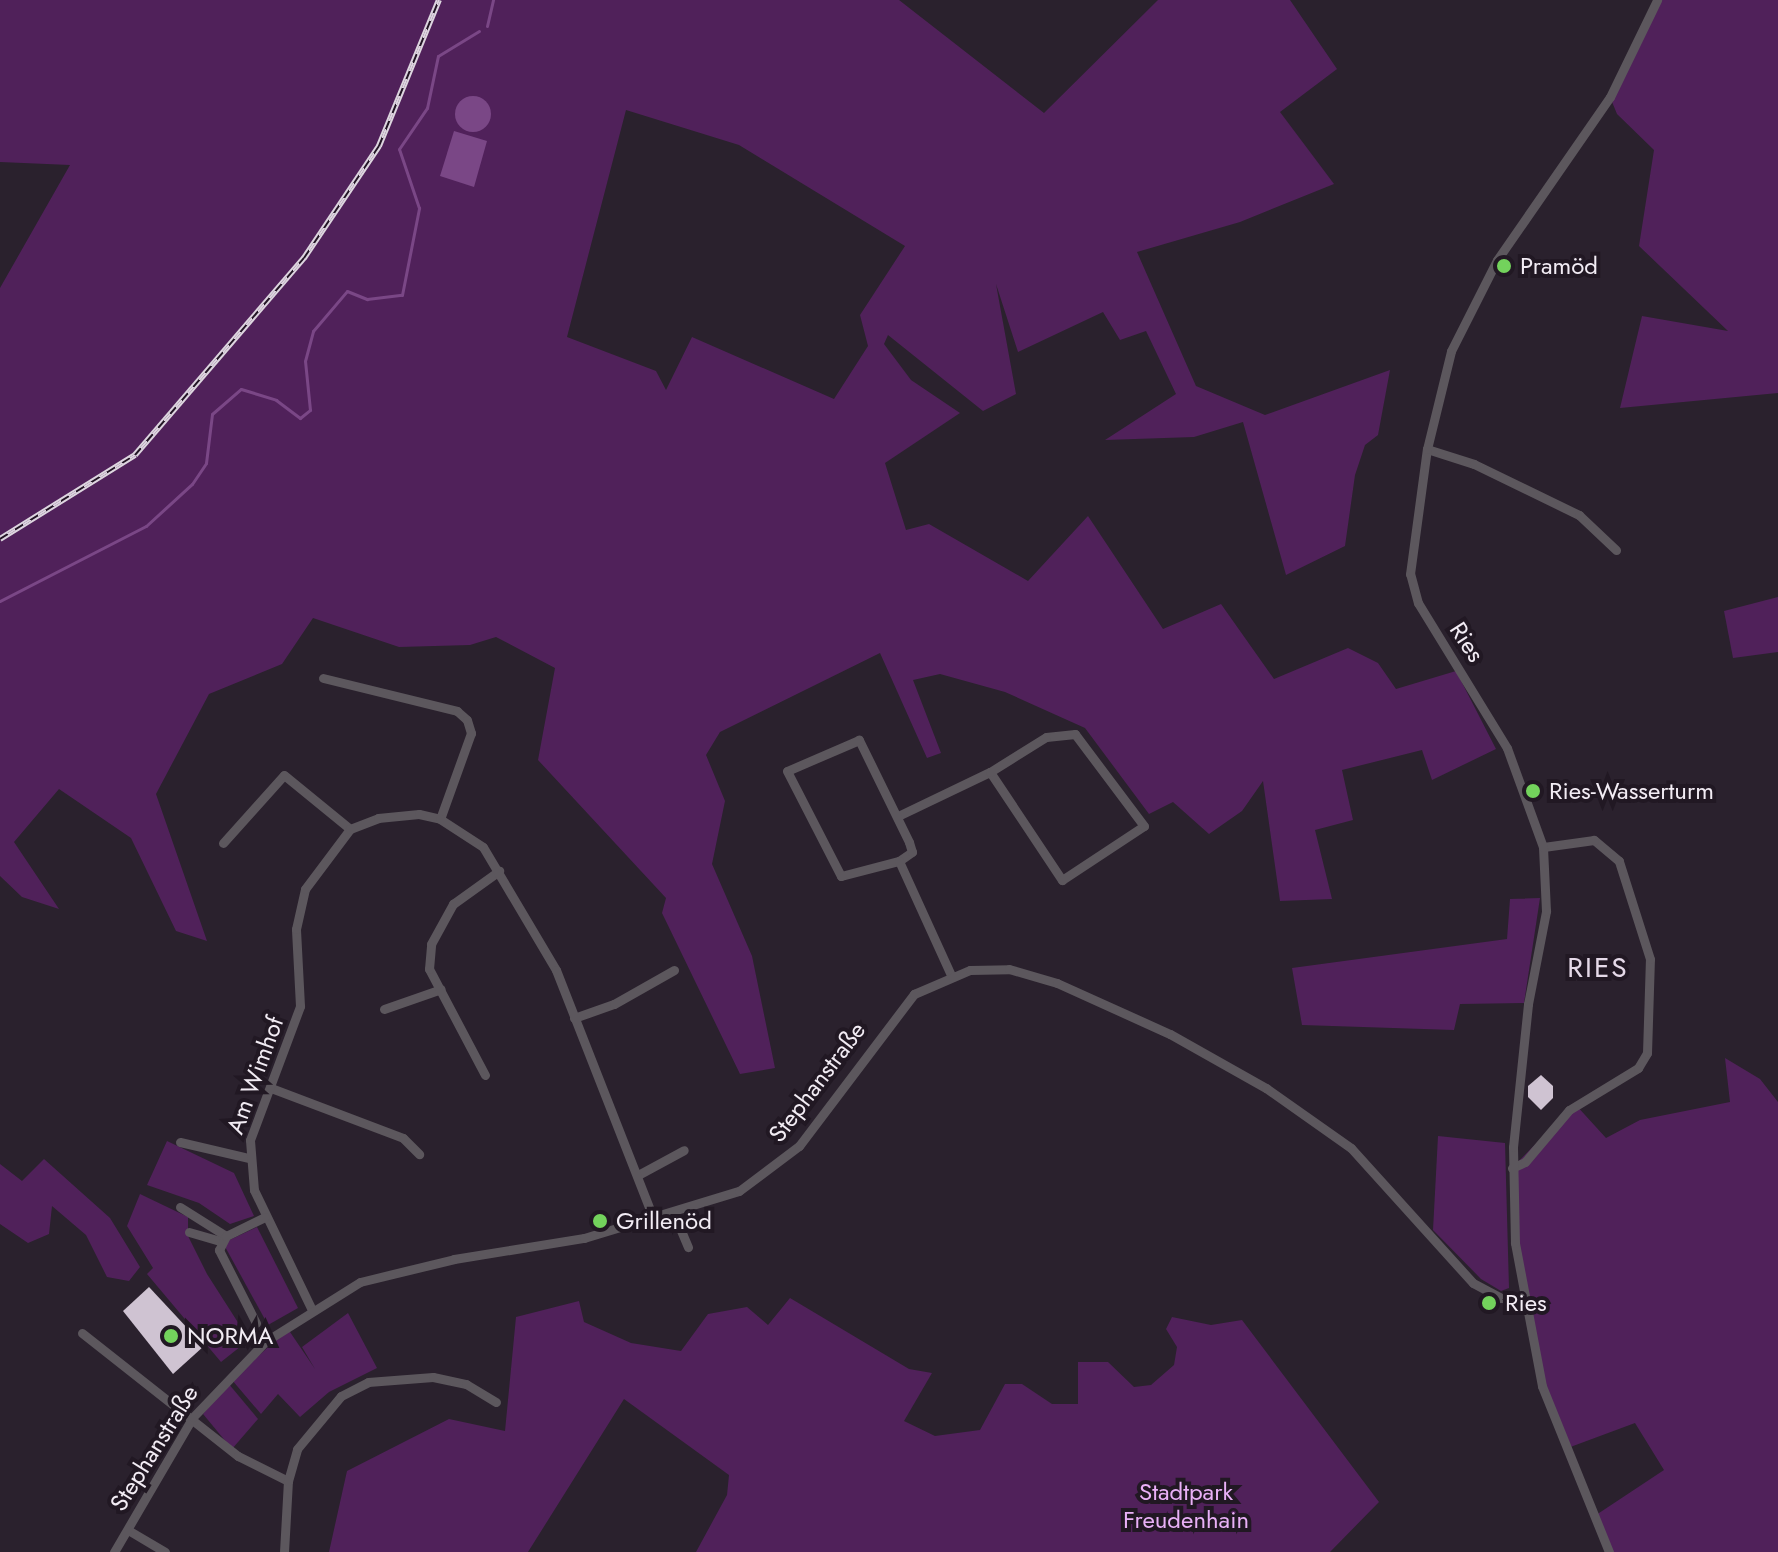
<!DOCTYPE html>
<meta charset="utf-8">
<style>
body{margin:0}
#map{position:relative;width:1778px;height:1552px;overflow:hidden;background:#2a212d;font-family:Jost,sans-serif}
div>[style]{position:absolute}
.green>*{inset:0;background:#50215a}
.water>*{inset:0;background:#7a4786}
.round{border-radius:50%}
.stream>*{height:3px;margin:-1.5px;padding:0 1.5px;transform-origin:1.5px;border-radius:1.5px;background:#7a4786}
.building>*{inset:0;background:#cfc3d2}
.minor>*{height:9px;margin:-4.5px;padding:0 4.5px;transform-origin:4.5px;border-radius:4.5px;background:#5c575d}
.rail>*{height:6px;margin-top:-3px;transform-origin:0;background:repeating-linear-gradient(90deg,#211823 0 9px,#ddd6df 0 18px);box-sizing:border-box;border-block:2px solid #ddd6df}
.dots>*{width:22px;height:22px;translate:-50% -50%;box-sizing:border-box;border:4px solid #211823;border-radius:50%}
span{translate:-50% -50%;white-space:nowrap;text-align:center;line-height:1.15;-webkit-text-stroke:8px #211823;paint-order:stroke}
.poi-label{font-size:24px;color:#f2ecf4}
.left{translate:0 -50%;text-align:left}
.street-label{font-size:24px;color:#f2ecf4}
.park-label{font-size:24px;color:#e9b0f7}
.quarter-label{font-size:28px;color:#e5d9e8;letter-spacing:2px}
</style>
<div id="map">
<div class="green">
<div style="clip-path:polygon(evenodd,0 0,899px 0,1044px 113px,1158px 0,1290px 0,1337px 69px,1280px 112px,1334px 184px,1240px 222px,1137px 252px,1196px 386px,1265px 415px,1390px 370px,1378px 435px,1365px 445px,1355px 475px,1345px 546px,1286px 575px,1243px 422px,1194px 437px,1105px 440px,1176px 394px,1146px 331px,1120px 340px,1103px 312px,1018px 352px,996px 284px,1016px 394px,983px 411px,888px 335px,884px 344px,911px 380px,960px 413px,885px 463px,906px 530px,929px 524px,1028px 581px,1088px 516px,1163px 629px,1221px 604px,1274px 679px,1348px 648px,1378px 663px,1396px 689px,1456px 671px,1496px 749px,1432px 780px,1422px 750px,1342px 770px,1353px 820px,1315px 830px,1332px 899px,1280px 901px,1263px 781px,1242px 811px,1209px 834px,1173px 802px,1149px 814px,1085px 728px,1005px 692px,940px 674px,913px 680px,941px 753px,927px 758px,880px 653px,720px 732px,706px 755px,725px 801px,712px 864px,752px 956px,775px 1068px,740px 1074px,662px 913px,666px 898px,538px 760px,555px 668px,496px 637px,470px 645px,399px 647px,313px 618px,282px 664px,209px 694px,156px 794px,207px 941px,176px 931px,131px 838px,59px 789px,14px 842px,59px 909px,22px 897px,0 876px,0 288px,70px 165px,0 162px,0 0,626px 110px,739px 145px,905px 246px,860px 315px,868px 346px,834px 399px,692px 337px,666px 390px,656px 371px,567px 337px,626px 110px)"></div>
<div style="clip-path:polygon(1657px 0,1778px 0,1778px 393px,1620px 408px,1642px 316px,1728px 331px,1639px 246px,1654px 150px,1617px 114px,1610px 97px)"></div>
<div style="clip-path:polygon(1778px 597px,1778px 652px,1733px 658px,1724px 611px)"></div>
<div style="clip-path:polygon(1540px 898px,1524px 1003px,1460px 1004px,1454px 1030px,1302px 1025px,1292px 968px,1507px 939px,1510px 899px)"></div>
<div style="clip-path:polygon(1725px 1058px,1760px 1079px,1778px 1102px,1778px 1552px,1609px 1552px,1593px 1517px,1664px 1470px,1635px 1423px,1565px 1449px,1527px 1327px,1512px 1168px,1575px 1104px,1606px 1138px,1640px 1120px,1730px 1102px)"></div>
<div style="clip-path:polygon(1438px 1136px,1505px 1143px,1509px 1288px,1501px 1291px,1481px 1279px,1433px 1230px)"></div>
<div style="clip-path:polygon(167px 1141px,234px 1173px,254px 1216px,230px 1224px,199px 1203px,147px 1185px)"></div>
<div style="clip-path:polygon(44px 1159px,110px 1218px,140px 1267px,129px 1281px,107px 1277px,86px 1235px,52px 1206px,49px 1234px,28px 1243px,0 1224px,0 1164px,22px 1181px)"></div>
<div style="clip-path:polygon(140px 1194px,188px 1217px,188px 1236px,207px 1274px,246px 1335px,252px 1330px,255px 1335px,221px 1362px,147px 1274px,153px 1268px,127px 1226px)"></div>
<div style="clip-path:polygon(257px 1227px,298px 1308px,268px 1325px,223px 1243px)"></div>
<div style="clip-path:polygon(790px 1298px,909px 1369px,932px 1373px,904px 1421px,935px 1436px,980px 1430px,1005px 1384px,1022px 1384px,1052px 1404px,1078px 1404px,1078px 1362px,1108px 1362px,1134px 1387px,1151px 1385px,1174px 1365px,1177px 1347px,1166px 1329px,1172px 1317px,1211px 1325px,1242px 1320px,1379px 1502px,1330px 1552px,696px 1552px,727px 1495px,729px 1475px,624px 1399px,528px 1552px,329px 1552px,347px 1471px,449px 1419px,505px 1431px,516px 1317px,579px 1301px,584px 1322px,631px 1343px,681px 1351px,708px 1314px,747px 1307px,768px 1325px)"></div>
<div style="clip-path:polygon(348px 1313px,377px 1368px,329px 1392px,300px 1417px,278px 1394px,261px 1414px,232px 1380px,288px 1329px,315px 1369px,302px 1347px)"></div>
<div style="clip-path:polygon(228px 1383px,258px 1419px,232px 1449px,203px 1414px)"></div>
</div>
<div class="water">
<div class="round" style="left:455px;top:96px;width:36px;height:36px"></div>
<div style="clip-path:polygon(454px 131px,487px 141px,474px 187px,440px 176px)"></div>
</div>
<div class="stream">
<div style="left:487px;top:26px;width:27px;rotate:-77deg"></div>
<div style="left:0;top:601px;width:164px;rotate:-27.2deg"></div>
<div style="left:146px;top:526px;width:62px;rotate:-42.4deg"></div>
<div style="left:192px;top:484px;width:25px;rotate:-56deg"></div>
<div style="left:206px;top:463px;width:49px;rotate:-83deg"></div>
<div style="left:212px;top:414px;width:38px;rotate:-41deg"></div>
<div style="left:241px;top:389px;width:37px;rotate:17deg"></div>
<div style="left:276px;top:400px;width:30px;rotate:37deg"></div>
<div style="left:300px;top:418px;width:13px;rotate:-39deg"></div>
<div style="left:310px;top:410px;width:49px;rotate:-95.8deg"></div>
<div style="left:305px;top:361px;width:31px;rotate:-75deg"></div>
<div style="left:313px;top:331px;width:52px;rotate:-49.6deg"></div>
<div style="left:347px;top:291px;width:22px;rotate:22deg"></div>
<div style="left:367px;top:299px;width:35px;rotate:-7deg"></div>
<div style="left:402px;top:295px;width:89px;rotate:-78.9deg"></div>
<div style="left:419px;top:208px;width:62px;rotate:-108.7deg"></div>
<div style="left:399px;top:149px;width:50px;rotate:-55.7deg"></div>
<div style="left:427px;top:108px;width:53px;rotate:-78.1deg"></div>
<div style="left:438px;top:56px;width:48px;rotate:-31.4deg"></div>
</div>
<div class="building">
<div style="clip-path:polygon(1541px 1075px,1553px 1086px,1553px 1098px,1541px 1110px,1528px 1097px,1528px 1086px)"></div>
<div style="clip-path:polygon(149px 1287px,204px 1346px,173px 1374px,123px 1311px)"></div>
</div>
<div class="minor">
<div style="left:1427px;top:449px;width:49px;rotate:17.7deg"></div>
<div style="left:1474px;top:464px;width:117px;rotate:25.9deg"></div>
<div style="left:1579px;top:515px;width:51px;rotate:43.4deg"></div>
<div style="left:323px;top:678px;width:138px;rotate:13.8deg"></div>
<div style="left:457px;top:711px;width:13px;rotate:42deg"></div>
<div style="left:467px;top:720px;width:14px;rotate:73deg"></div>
<div style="left:471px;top:733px;width:91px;rotate:109.8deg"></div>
<div style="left:898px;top:816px;width:102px;rotate:-25.6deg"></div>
<div style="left:990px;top:772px;width:130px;rotate:56.3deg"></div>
<div style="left:1062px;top:880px;width:98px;rotate:-33.4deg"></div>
<div style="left:1144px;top:826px;width:115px;rotate:-126.9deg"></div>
<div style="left:1075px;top:734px;width:29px;rotate:174deg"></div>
<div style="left:1046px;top:737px;width:66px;rotate:148deg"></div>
<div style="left:223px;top:843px;width:91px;rotate:-48.1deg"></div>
<div style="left:284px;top:775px;width:85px;rotate:39.3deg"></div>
<div style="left:899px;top:861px;width:16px;rotate:-35deg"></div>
<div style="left:912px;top:852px;width:10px;rotate:-107deg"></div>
<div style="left:909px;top:842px;width:114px;rotate:-116.1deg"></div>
<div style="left:859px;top:740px;width:78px;rotate:156.7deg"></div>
<div style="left:787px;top:771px;width:118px;rotate:62.8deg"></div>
<div style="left:841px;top:876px;width:60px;rotate:-14.5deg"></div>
<div style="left:899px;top:861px;width:125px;rotate:65.5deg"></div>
<div style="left:384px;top:1009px;width:60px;rotate:-19.3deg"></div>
<div style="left:574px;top:1018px;width:42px;rotate:-19.3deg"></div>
<div style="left:614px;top:1004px;width:69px;rotate:-29.5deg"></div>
<div style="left:485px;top:1075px;width:120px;rotate:-117.8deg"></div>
<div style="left:429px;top:969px;width:25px;rotate:-85deg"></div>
<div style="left:431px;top:944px;width:46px;rotate:-61.2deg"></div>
<div style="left:453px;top:904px;width:57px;rotate:-35.7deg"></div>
<div style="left:271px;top:1088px;width:141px;rotate:20.7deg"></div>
<div style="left:403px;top:1138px;width:23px;rotate:45deg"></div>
<div style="left:180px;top:1142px;width:71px;rotate:13.1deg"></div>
<div style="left:1512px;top:1168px;width:14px;rotate:-25deg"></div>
<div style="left:1525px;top:1162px;width:68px;rotate:-49.8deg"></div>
<div style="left:1569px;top:1110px;width:81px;rotate:-31.3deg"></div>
<div style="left:1638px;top:1068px;width:17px;rotate:-59deg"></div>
<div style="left:1647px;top:1053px;width:94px;rotate:-88.2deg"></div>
<div style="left:1650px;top:959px;width:103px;rotate:-107.6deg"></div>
<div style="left:1619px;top:861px;width:33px;rotate:-140deg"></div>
<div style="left:1594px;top:840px;width:51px;rotate:172.2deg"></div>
<div style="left:638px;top:1175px;width:52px;rotate:-28.5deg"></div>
<div style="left:180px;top:1207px;width:54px;rotate:32.2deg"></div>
<div style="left:674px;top:1214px;width:36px;rotate:67deg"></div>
<div style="left:189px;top:1232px;width:32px;rotate:16deg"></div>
<div style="left:312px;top:1310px;width:133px;rotate:-115.8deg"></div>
<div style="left:254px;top:1190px;width:50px;rotate:-94.6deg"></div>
<div style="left:250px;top:1140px;width:143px;rotate:-69.5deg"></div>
<div style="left:300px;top:1006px;width:77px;rotate:-93deg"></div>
<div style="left:296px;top:929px;width:41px;rotate:-77.3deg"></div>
<div style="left:305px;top:889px;width:75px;rotate:-53.1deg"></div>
<div style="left:350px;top:829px;width:30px;rotate:-21deg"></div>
<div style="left:378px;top:818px;width:41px;rotate:-5.6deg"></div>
<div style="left:419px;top:814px;width:22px;rotate:13deg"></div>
<div style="left:440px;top:819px;width:51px;rotate:33.1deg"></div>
<div style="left:483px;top:847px;width:143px;rotate:59.3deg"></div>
<div style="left:556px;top:970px;width:269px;rotate:68.6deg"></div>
<div style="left:256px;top:1323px;width:82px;rotate:-116.9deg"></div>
<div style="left:219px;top:1250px;width:16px;rotate:-63deg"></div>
<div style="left:226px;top:1236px;width:43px;rotate:-26deg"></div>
<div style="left:82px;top:1333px;width:199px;rotate:38.3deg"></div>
<div style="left:238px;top:1456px;width:56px;rotate:26.6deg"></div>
<div style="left:128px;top:1530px;width:43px;rotate:30.7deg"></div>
<div style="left:114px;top:1552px;width:156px;rotate:-59.7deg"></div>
<div style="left:193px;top:1417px;width:105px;rotate:-46.2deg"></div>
<div style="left:266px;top:1341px;width:111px;rotate:-32.1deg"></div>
<div style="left:360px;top:1282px;width:97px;rotate:-13.7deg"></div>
<div style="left:454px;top:1259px;width:132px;rotate:-9.2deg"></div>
<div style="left:584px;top:1238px;width:162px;rotate:-16.9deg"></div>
<div style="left:739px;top:1191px;width:75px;rotate:-36.9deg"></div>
<div style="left:799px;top:1146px;width:191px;rotate:-52.9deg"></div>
<div style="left:914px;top:994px;width:61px;rotate:-23.2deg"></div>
<div style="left:970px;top:970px;width:39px;rotate:-1deg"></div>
<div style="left:1009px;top:969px;width:50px;rotate:16.3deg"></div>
<div style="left:1057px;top:983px;width:124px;rotate:24.3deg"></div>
<div style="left:1170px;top:1034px;width:110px;rotate:29.4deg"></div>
<div style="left:1266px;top:1088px;width:104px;rotate:35.2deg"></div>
<div style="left:1351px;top:1148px;width:182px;rotate:47.9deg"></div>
<div style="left:1473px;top:1283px;width:32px;rotate:28deg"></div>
<div style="left:1501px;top:1298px;width:21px;rotate:3deg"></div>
<div style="left:284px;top:1552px;width:71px;rotate:-86.8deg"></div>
<div style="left:288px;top:1481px;width:33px;rotate:-74deg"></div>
<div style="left:297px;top:1449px;width:69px;rotate:-50.3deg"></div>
<div style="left:341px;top:1396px;width:30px;rotate:-27deg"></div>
<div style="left:368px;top:1382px;width:65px;rotate:-4.4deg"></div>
<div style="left:433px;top:1377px;width:34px;rotate:12deg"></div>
<div style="left:466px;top:1384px;width:35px;rotate:31deg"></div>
<div style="left:1609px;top:1552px;width:179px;rotate:-112deg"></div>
<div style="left:1542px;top:1386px;width:146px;rotate:-100.7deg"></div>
<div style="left:1515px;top:1243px;width:96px;rotate:-91.2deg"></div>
<div style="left:1513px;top:1147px;width:144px;rotate:-84deg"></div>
<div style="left:1528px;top:1004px;width:95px;rotate:-79deg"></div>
<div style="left:1546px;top:911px;width:64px;rotate:-92.7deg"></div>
<div style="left:1543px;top:847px;width:105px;rotate:-110deg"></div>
<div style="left:1507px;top:748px;width:170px;rotate:-121.5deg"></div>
<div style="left:1418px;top:603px;width:30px;rotate:-105deg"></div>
<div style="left:1410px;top:574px;width:126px;rotate:-82.3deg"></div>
<div style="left:1427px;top:449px;width:101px;rotate:-76.2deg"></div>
<div style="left:1451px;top:351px;width:102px;rotate:-63.2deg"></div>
<div style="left:1497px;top:260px;width:198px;rotate:-55.3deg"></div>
<div style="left:1610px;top:97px;width:108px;rotate:-64.1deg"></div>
</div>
<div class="rail">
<div style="left:0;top:539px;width:159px;rotate:-31.9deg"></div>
<div style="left:135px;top:455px;width:260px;rotate:-49.4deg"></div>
<div style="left:304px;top:258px;width:135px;rotate:-56.2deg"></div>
<div style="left:379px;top:146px;width:158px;rotate:-67.7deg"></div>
</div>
<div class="dots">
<div style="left:1504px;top:266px;background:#73d25c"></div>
<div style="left:1533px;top:791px;background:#73d25c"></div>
<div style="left:600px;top:1221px;background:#73d25c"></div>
<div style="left:1489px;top:1303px;background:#73d25c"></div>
<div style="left:171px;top:1336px;background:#73d25c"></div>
</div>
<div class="poi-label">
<span class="left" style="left:1520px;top:266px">Pramöd</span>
<span class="left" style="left:1549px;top:791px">Ries-Wasserturm</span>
<span class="left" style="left:616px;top:1221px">Grillenöd</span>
<span class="left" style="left:1505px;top:1303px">Ries</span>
<span class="left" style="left:187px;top:1336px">NORMA</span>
</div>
<div class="street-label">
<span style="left:1467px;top:642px;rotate:57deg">Ries</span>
<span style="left:255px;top:1075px;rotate:-70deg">Am Wimhof</span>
<span style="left:817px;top:1082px;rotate:-53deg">Stephanstraße</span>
<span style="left:154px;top:1448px;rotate:-58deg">Stephanstraße</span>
</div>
<div class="park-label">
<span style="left:1186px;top:1506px">Stadtpark<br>Freudenhain</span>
</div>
<div class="quarter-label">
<span style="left:1598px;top:968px">RIES</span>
</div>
</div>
